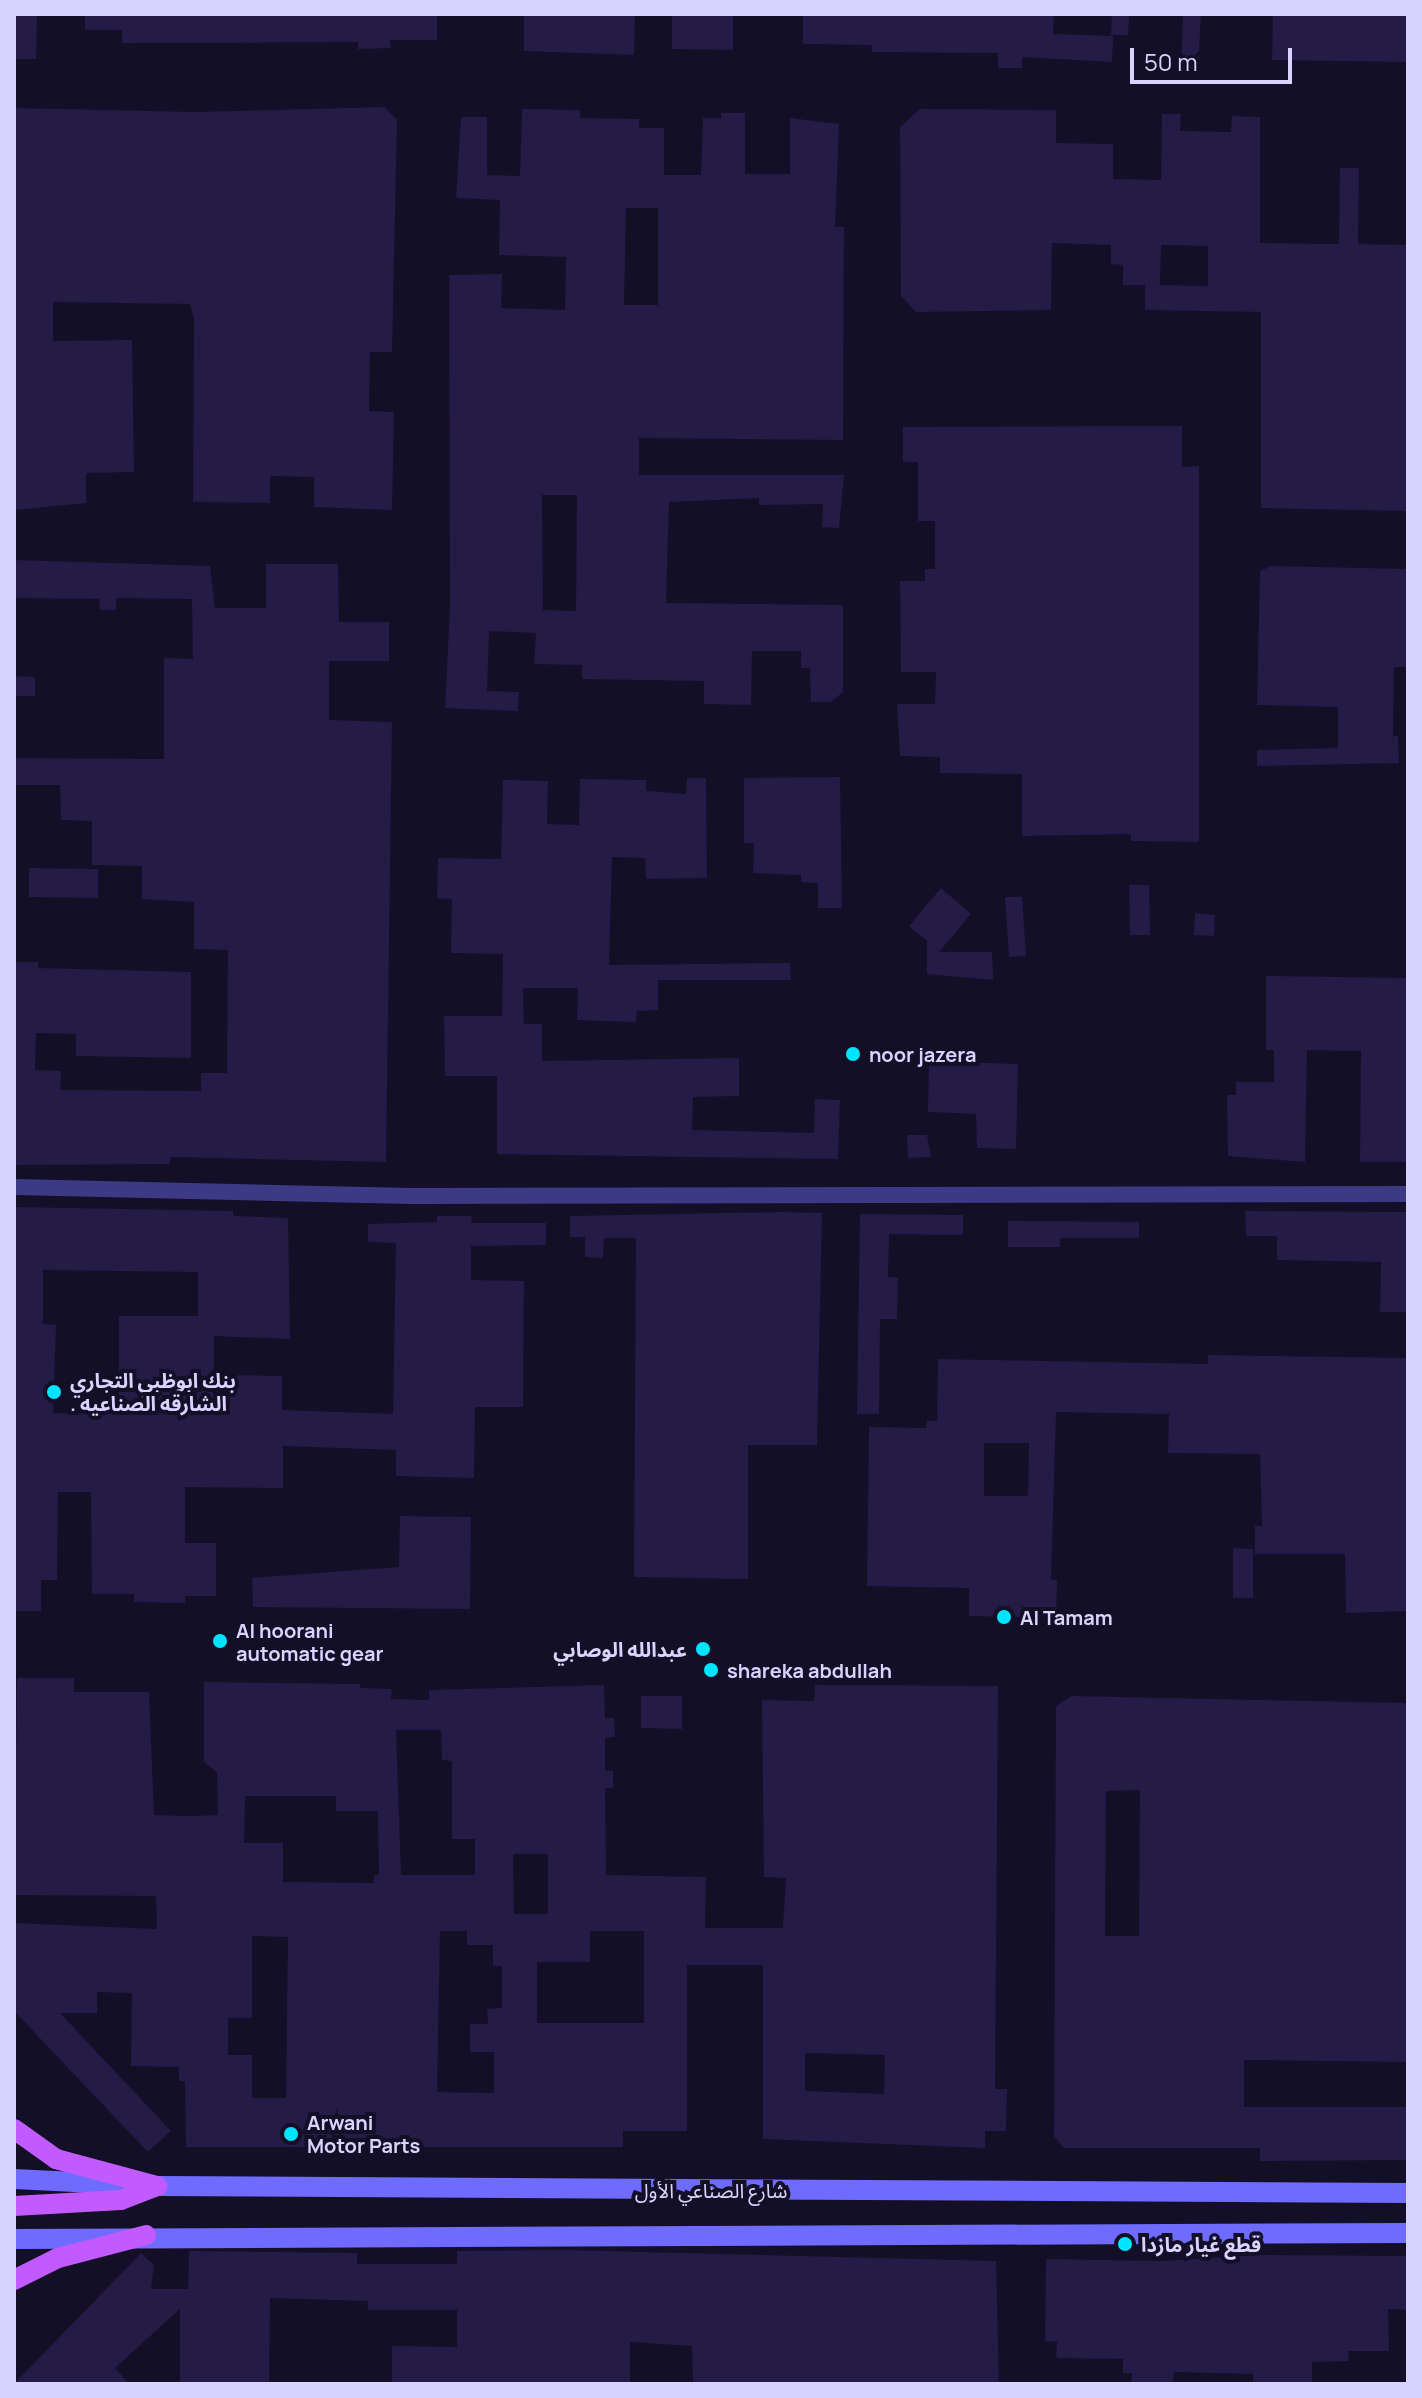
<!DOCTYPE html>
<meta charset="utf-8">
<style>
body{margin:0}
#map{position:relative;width:1422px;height:2398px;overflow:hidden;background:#130f26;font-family:Manrope,"Noto Sans Arabic",sans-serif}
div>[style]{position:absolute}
.building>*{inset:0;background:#241b47}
.minor>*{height:16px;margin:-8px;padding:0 8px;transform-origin:8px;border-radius:8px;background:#3d3a85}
.secondary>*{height:20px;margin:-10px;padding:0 10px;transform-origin:10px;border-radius:10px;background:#6f6bff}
.primary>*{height:20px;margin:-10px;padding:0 10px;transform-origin:10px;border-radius:10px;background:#c25bff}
.dots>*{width:22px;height:22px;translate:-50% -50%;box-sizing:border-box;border:4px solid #130f26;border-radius:50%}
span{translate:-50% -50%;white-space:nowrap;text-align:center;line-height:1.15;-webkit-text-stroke:8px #130f26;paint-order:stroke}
.poi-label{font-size:20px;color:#d9d4ff;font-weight:700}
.left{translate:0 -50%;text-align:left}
.right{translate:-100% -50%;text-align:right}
.street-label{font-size:20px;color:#d9d4ff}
.frame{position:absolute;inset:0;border:16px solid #d9d4ff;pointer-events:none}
.scale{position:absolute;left:1130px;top:48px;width:162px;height:36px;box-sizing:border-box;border:4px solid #d9d4ff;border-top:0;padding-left:10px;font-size:24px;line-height:28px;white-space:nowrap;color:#d9d4ff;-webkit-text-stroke:6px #130f26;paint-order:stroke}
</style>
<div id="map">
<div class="building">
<div style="clip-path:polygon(14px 14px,37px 14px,36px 59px,14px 59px)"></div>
<div style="clip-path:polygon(85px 14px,437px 14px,437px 40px,390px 40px,391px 48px,358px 49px,358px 42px,122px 43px,122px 30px,85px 30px)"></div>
<div style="clip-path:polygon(524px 14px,635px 14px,634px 55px,524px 51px)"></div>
<div style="clip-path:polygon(672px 14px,733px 14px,733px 50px,672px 49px)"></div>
<div style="clip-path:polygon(803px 14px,1054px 14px,1053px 34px,1113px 36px,1112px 62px,1022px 57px,1022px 68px,998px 68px,998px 53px,872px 52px,872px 45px,803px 44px)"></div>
<div style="clip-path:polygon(1112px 14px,1129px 14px,1128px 35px,1111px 35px)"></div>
<div style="clip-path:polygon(1183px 14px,1201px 14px,1199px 51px,1181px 69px)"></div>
<div style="clip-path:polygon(1273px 14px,1408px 14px,1408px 62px,1272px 60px)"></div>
<div style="clip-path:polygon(385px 107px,397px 120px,392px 352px,370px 352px,369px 411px,394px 412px,392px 510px,314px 507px,314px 477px,270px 476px,270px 503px,193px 502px,194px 318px,190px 304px,53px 302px,53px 341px,132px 340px,134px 472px,86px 473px,86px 503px,14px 510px,14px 108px,196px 112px)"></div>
<div style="clip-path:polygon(evenodd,522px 109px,580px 110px,580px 118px,639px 119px,639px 128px,664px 128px,664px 175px,701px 175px,703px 118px,721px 118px,721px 113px,745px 113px,745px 174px,790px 174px,790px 118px,839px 124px,835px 227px,844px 227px,843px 440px,639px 438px,639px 475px,844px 475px,839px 528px,822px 527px,823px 504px,759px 505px,759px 498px,669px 502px,666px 603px,843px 605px,843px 692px,831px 702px,811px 702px,810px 668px,801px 668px,801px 651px,752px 651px,751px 705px,704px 704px,704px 681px,582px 679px,582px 665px,534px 664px,536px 633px,489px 631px,487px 691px,519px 692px,518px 711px,445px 708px,450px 606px,449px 275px,502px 274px,501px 308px,565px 310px,566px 257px,499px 255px,500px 200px,456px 198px,461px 117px,487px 117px,487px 175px,520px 176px,522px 109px,626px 208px,658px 208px,658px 305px,624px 305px,626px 208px,522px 109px,542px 495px,577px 495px,576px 611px,543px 610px,542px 495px)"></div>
<div style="clip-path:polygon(920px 109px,1056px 110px,1056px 143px,1113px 144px,1113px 179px,1161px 180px,1162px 114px,1181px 114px,1180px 131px,1231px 132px,1232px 116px,1260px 117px,1260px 243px,1339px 244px,1340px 168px,1359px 168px,1358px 244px,1408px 245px,1408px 511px,1261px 508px,1261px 312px,1145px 310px,1145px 285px,1208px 286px,1208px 246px,1161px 245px,1160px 285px,1123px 285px,1123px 265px,1111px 264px,1111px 245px,1052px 243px,1051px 310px,916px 312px,901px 296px,900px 127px)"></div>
<div style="clip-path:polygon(1182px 426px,1182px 467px,1199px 466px,1199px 842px,1131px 841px,1131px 834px,1022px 836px,1022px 774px,940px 773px,940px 757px,900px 756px,897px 704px,935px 704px,936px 672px,901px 672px,900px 581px,925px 581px,925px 569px,935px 569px,935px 521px,918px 521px,918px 462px,903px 462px,903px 427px)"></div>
<div style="clip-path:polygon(14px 560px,210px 566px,215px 608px,266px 608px,266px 564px,338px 564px,339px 622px,389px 622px,389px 661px,329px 661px,329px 720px,392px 722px,386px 1162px,170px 1157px,170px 1164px,14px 1165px,14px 962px,38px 962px,38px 968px,191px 972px,191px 1058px,76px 1056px,76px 1034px,36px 1033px,35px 1070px,61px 1071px,60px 1090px,201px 1091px,201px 1073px,227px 1073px,228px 950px,194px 949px,194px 902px,142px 899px,142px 866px,92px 865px,92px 821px,61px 820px,60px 785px,14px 785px,14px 758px,164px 759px,164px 658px,193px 659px,192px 599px,116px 598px,116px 610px,100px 610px,99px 599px,14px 598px)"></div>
<div style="clip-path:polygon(1271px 566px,1408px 569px,1408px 667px,1394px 667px,1393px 736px,1398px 736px,1399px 763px,1257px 766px,1257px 750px,1338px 748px,1338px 707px,1257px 705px,1260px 571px)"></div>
<div style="clip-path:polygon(14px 676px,35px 677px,35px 696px,14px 696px)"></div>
<div style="clip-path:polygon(840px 777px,842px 908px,818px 908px,818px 883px,801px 882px,801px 875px,753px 873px,754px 843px,744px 843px,744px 778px)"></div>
<div style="clip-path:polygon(687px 778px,706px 778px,707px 878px,646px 879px,645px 858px,612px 857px,609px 965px,790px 963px,791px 980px,658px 980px,658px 1010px,637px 1011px,636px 1022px,577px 1020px,578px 988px,523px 988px,524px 1024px,542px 1024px,542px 1061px,739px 1058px,739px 1096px,693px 1097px,692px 1130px,814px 1133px,815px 1099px,840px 1100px,838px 1159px,497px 1154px,497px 1076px,445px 1076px,444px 1016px,502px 1016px,503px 954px,451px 953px,452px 899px,437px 898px,438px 858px,501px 859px,503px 780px,548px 781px,547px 824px,579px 825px,580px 779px,646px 780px,646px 791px,686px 794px)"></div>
<div style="clip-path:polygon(29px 868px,98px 869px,98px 898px,29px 897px)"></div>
<div style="clip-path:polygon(1129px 885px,1149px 885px,1150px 935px,1130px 935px)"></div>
<div style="clip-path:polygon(941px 888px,971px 914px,939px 952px,992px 952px,993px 980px,927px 974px,927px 941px,909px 926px)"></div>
<div style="clip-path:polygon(1005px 897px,1022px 897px,1026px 956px,1009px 957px)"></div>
<div style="clip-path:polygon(1195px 913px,1215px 915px,1214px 936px,1194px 935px)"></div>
<div style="clip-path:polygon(1266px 976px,1408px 978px,1408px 1162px,1360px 1162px,1361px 1051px,1307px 1050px,1305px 1162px,1228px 1156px,1227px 1095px,1236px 1095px,1236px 1082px,1274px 1082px,1274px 1050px,1266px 1050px)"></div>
<div style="clip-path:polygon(929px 1061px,1018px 1064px,1016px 1149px,977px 1148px,976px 1114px,928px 1112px)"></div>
<div style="clip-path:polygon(907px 1135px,927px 1135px,931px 1157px,908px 1158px)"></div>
<div style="clip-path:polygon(evenodd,14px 1207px,233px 1211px,233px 1216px,288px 1218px,290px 1339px,214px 1336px,214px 1375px,282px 1376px,282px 1410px,393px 1414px,396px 1243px,368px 1242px,368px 1224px,437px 1222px,437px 1216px,472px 1216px,471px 1223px,546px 1223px,546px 1245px,471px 1246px,471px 1280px,524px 1281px,523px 1407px,475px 1407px,474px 1478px,396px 1476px,396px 1450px,283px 1446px,283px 1488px,185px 1487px,185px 1543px,216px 1543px,216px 1596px,185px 1596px,185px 1603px,134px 1602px,134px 1594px,92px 1594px,91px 1492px,58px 1492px,57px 1580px,41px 1580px,41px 1611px,14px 1611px,14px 1207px,43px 1270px,198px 1272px,198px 1316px,119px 1316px,119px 1414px,53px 1413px,56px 1325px,43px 1324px,43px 1270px)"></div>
<div style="clip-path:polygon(1245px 1211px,1408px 1212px,1408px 1312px,1380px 1312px,1381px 1262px,1277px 1260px,1277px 1236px,1246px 1236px)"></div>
<div style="clip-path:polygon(782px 1212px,822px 1213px,817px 1445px,748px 1445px,748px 1579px,634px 1577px,636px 1238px,604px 1238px,603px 1258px,585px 1257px,585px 1237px,570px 1237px,570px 1216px)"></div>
<div style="clip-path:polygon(860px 1214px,963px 1215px,963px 1235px,889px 1234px,888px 1277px,898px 1278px,897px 1319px,880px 1319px,879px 1414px,857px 1414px)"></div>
<div style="clip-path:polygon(1008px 1221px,1139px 1222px,1139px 1238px,1060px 1238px,1060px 1247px,1008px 1247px)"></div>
<div style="clip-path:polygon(evenodd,1208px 1355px,1408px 1358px,1408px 1611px,1346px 1613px,1345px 1554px,1255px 1554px,1255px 1526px,1262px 1526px,1260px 1454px,1168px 1453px,1169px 1414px,1056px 1412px,1051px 1580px,1057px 1580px,1056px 1618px,969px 1616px,969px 1588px,867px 1586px,869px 1427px,926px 1428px,927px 1421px,937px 1421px,938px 1359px,1208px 1364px,1208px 1355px,984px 1443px,1029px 1443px,1028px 1496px,984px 1496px,984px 1443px)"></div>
<div style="clip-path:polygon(400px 1516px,471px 1517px,470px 1609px,253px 1607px,252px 1578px,399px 1567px)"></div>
<div style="clip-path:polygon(1233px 1548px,1253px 1549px,1253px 1598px,1233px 1598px)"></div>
<div style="clip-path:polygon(evenodd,17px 1678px,74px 1678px,74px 1692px,149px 1692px,154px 1815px,188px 1816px,218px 1815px,217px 1772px,204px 1762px,204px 1682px,360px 1684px,360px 1688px,392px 1689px,391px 1699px,429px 1700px,429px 1690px,604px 1685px,605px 1718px,614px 1718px,615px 1737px,605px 1738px,605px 1771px,613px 1771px,613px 1788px,605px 1788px,606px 1875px,706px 1877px,705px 1928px,783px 1928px,786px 1878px,764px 1877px,762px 1700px,814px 1701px,815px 1685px,998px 1686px,995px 2089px,1007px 2089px,1006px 2131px,985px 2131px,985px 2148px,763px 2139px,763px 1965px,687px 1965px,687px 2131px,623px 2131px,623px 2147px,186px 2147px,185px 2081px,179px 2081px,179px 2067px,131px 2066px,132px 1993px,97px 1992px,97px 2013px,60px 2013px,171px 2131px,148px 2152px,14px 2011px,14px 1923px,157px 1929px,156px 1896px,14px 1895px,17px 1678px,396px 1730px,441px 1730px,442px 1760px,452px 1761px,452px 1839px,475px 1839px,475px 1875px,401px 1875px,396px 1730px,17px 1678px,245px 1796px,336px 1796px,336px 1811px,378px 1811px,379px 1875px,374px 1875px,374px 1883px,283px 1882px,283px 1843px,244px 1843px,245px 1796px,17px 1678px,513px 1854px,548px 1854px,548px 1914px,514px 1914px,513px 1854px,17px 1678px,440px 1931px,467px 1931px,467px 1945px,493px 1945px,493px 1966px,502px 1966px,502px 2008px,487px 2009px,488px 2024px,470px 2024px,470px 2052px,494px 2052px,494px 2093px,437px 2092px,440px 1931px,17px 1678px,590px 1931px,644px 1931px,644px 2023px,537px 2023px,537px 1962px,590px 1962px,590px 1931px,17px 1678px,252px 1936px,288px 1937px,286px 2098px,252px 2098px,252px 2055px,228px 2055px,228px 2018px,252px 2018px,252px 1936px,17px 1678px,805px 2053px,885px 2055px,884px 2094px,805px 2091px,805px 2053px)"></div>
<div style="clip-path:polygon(641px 1696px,682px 1696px,682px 1729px,641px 1728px)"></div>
<div style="clip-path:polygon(evenodd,1072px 1696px,1408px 1703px,1408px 2062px,1244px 2060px,1244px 2107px,1408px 2107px,1408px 2160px,1260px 2161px,1260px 2148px,1064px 2148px,1054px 2136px,1056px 1706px,1072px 1696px,1140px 1790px,1139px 1936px,1105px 1936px,1106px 1791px,1140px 1790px)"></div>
<div style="clip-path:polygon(563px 2250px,996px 2261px,999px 2384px,693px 2384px,692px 2346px,630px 2342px,630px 2384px,392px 2384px,392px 2346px,457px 2347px,457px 2310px,368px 2310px,368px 2301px,270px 2298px,269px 2384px,180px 2384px,180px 2309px,115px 2368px,129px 2384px,14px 2384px,141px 2253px,154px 2265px,151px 2289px,188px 2289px,189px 2251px,357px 2253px,357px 2264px,457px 2264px,457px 2251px)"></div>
<div style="clip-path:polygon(1258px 2255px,1408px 2256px,1408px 2310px,1388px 2309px,1389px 2351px,1348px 2351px,1349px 2361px,1312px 2362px,1312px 2384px,1253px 2383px,1253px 2374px,1174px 2372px,1173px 2384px,1131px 2384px,1132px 2373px,1123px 2373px,1123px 2359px,1056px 2358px,1057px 2342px,1045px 2341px,1046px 2259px,1161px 2261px)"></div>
</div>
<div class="minor">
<div style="left:14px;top:1187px;width:397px;rotate:1.3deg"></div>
<div style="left:411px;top:1196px;width:997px;rotate:-0.11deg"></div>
</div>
<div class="secondary">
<div style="left:14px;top:2179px;width:143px;rotate:2.8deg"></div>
<div style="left:157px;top:2186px;width:1251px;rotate:0.32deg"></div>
<div style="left:14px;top:2239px;width:1394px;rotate:-0.25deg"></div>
</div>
<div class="primary">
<div style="left:14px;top:2129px;width:52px;rotate:35.5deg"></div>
<div style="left:56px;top:2159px;width:105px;rotate:15deg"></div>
<div style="left:14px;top:2206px;width:107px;rotate:-3.2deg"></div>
<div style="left:121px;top:2200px;width:39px;rotate:-21deg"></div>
<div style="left:14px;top:2280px;width:49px;rotate:-26.6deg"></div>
<div style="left:58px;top:2258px;width:91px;rotate:-14.6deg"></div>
</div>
<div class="dots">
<div style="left:853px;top:1054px;background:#00e5ff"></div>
<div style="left:54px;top:1392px;background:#00e5ff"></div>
<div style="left:1004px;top:1617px;background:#00e5ff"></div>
<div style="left:220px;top:1641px;background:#00e5ff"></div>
<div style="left:703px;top:1649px;background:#00e5ff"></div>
<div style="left:711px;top:1670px;background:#00e5ff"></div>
<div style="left:291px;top:2134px;background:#00e5ff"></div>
<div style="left:1125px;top:2244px;background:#00e5ff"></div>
</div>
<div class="poi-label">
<span class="left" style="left:869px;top:1054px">noor jazera</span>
<span class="left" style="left:70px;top:1392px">بنك ابوظبي التجاري<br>. الشارقه الصناعيه</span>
<span class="left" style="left:1020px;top:1617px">Al Tamam</span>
<span class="left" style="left:236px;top:1642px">Al hoorani<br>automatic gear</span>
<span class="right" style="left:687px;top:1649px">عبدالله الوصابي</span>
<span class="left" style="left:727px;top:1670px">shareka abdullah</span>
<span class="left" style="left:307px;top:2134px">Arwani<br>Motor Parts</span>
<span class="left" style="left:1141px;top:2244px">قطع غيار مازدا</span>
</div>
<div class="street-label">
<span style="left:711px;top:2190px">شارع الصناعي الأول</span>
</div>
<div class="frame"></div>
<div class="scale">50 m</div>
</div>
